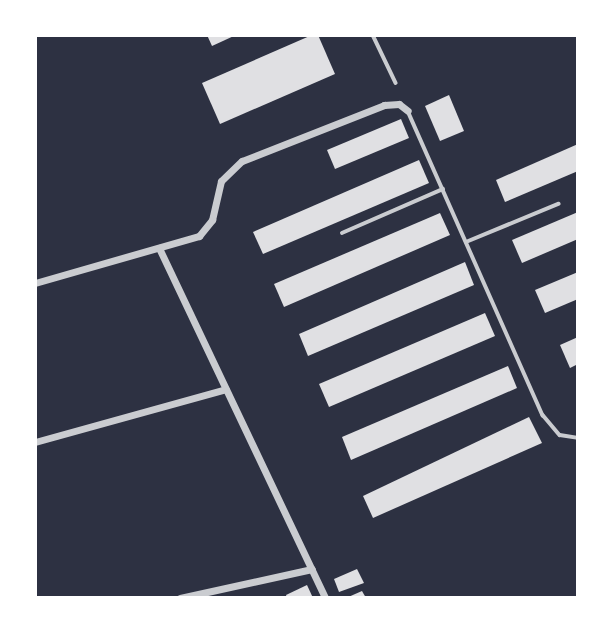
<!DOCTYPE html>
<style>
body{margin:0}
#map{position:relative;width:613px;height:633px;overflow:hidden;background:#2d3142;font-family:"PT Sans",sans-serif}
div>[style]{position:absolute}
.building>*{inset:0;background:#e0e0e3}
.service>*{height:3.5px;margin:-1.75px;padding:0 1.75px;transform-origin:1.75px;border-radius:1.75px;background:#caccd0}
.minor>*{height:7px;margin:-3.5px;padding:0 3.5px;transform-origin:3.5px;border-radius:3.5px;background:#caccd0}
span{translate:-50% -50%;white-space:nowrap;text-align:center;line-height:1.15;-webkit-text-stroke:7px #fff;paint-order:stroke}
.frame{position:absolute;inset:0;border:37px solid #fff;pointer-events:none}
</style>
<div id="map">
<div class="building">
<div style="clip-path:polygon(207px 35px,236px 35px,212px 46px)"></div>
<div style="clip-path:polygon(312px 35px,318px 35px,335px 74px,220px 124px,202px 83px)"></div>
<div style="clip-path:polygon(449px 95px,464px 131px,440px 141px,425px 106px)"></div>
<div style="clip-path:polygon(401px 119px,409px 138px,335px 169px,327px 150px)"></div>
<div style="clip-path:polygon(578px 144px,578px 171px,505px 202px,496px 180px)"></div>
<div style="clip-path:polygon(419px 160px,429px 183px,263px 254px,253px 232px)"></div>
<div style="clip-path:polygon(578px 212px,578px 239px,522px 263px,512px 240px)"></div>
<div style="clip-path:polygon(440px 213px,450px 235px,284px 307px,274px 284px)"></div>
<div style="clip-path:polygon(465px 262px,474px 285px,308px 356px,299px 334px)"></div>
<div style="clip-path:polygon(578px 272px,578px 299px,545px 313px,535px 290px)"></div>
<div style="clip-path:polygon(485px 313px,495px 336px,329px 407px,319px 384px)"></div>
<div style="clip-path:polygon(578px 337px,578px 364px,570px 368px,560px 345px)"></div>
<div style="clip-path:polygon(508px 366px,517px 388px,351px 460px,342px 437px)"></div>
<div style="clip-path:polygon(529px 417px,542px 443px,373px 518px,363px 496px)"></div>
<div style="clip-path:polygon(357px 569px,364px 583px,339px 592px,334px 579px)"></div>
<div style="clip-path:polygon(307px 585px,313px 598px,287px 598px,286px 595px)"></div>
<div style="clip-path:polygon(362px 591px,366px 598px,346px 598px)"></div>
</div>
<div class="service">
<div style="left:373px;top:35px;width:53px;rotate:64.4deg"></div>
<div style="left:408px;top:111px;width:333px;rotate:66.1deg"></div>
<div style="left:543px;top:415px;width:26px;rotate:50deg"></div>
<div style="left:560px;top:435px;width:18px;rotate:9deg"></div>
<div style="left:342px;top:233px;width:110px;rotate:-23.5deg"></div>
<div style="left:466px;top:242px;width:100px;rotate:-22.4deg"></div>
</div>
<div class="minor">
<div style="left:159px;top:248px;width:387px;rotate:64.6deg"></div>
<div style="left:35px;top:283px;width:171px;rotate:-16deg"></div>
<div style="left:199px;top:236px;width:21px;rotate:-51deg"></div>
<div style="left:212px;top:220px;width:40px;rotate:-77deg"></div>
<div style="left:221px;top:181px;width:29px;rotate:-44deg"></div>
<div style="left:242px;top:161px;width:153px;rotate:-21.5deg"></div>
<div style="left:384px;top:105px;width:15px;rotate:-4deg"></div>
<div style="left:399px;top:104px;width:11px;rotate:38deg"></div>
<div style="left:35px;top:442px;width:198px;rotate:-15.5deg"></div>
<div style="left:180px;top:598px;width:135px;rotate:-12.4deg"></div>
</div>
<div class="frame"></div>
</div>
